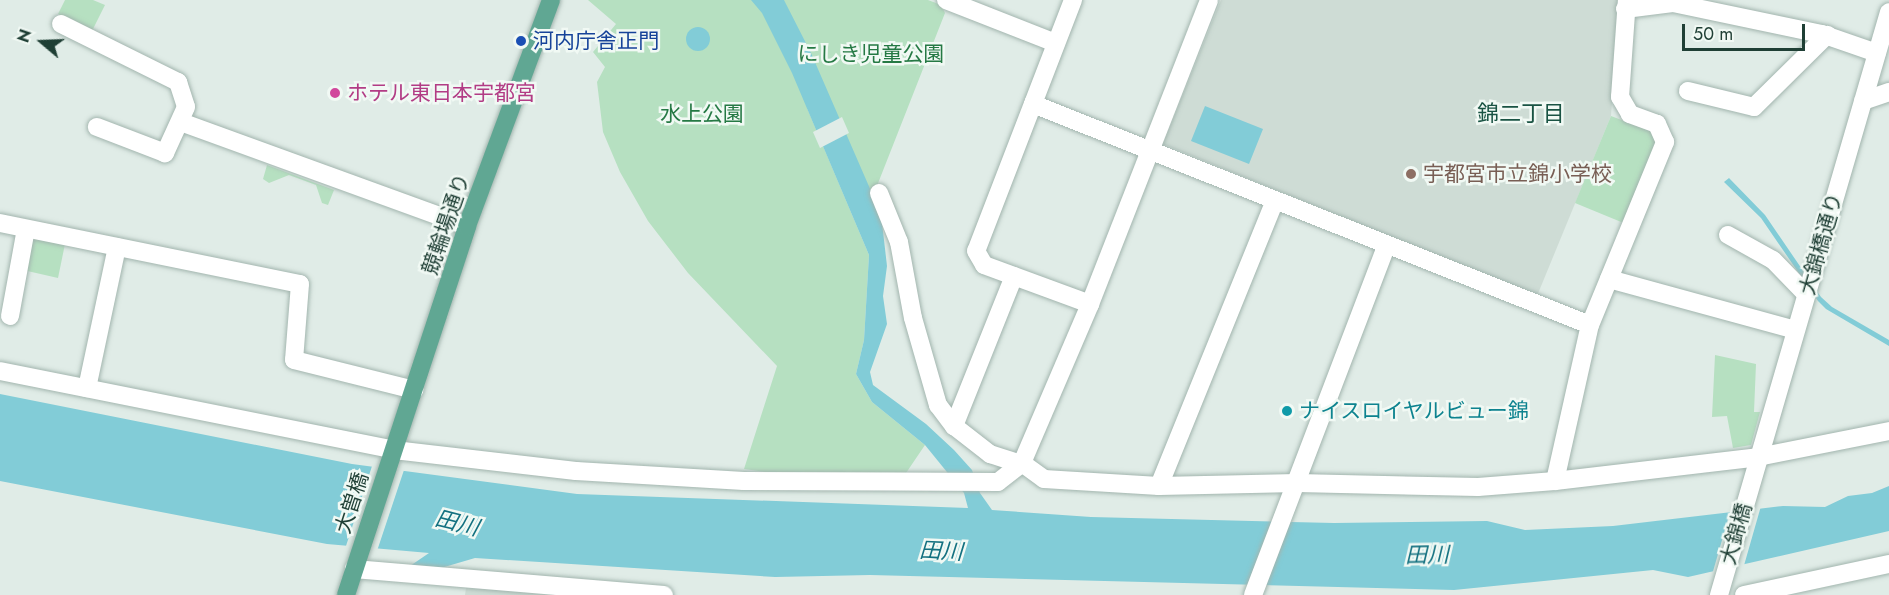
<!DOCTYPE html>
<meta charset="utf-8">
<style>
body{margin:0}
#map{position:relative;width:1889px;height:595px;overflow:hidden;background:#e0ece7;font-family:Jost,"Noto Sans JP",sans-serif}
div>[style]{position:absolute}
.built>*{inset:0;background:#cedcd5}
.green>*{inset:0;background:#b6e0c1}
.water>*{inset:0;background:#82ccd7}
.round{border-radius:50%}
.pier>*{inset:0;background:#e0ece7}
.roads{filter:drop-shadow(0 0 2px #a2b5ae) drop-shadow(0 0 2px #a2b5ae)}
.minor>*{height:18px;margin:-9px;padding:0 9px;transform-origin:9px;border-radius:9px;background:#fff}
.major>*{height:18px;margin:-9px;padding:0 9px;transform-origin:9px;border-radius:9px;background:#60a793}
.dots>*{width:16px;height:16px;translate:-50% -50%;box-sizing:border-box;border:3px solid #f1f9f4;border-radius:50%}
span{translate:-50% -50%;white-space:nowrap;text-align:center;line-height:1.15;-webkit-text-stroke:5px #f1f9f4;paint-order:stroke}
.transit-label{font-size:21px;color:#164399}
.left{translate:0 -50%;text-align:left}
.park-label{font-size:21px;color:#257944}
.hotel-label{font-size:21px;color:#b23c85}
.education-label{font-size:21px;color:#785e54}
.street-label{font-size:21px;color:#1f3f35}
.culture-label{font-size:21px;color:#0d838f}
.neighbourhood-label{font-size:22px;color:#195343}
.water-label{font-size:22px;color:#137180;font-style:italic}
.north{position:absolute;left:12px;top:12px;width:60px;height:60px;-webkit-text-stroke:4px #f1f9f4;paint-order:stroke;rotate:289deg;font-size:16px;font-weight:700;line-height:24px;text-align:center;color:#1f3f35}
.north::after{content:'';display:block;margin:auto;width:21px;height:27px;background:#1f3f35;clip-path:polygon(50% 0,100% 100%,50% 72%,0 100%)}
.scale{position:absolute;left:1682px;top:24px;width:123px;height:27px;box-sizing:border-box;border:3px solid #1f3f35;border-top:0;padding-left:8px;font-size:18px;line-height:21px;white-space:nowrap;color:#1f3f35;-webkit-text-stroke:4px #f1f9f4;paint-order:stroke}
</style>
<div id="map">
<div class="built">
<div style="clip-path:polygon(1221px 0,1619px 0,1611px 116px,1537px 296px,1163px 144px)"></div>
<div style="clip-path:polygon(466px 588px,565px 595px,465px 595px)"></div>
</div>
<div class="green">
<div style="clip-path:polygon(65px 0,93px 0,105px 5px,92px 31px,58px 14px)"></div>
<div style="clip-path:polygon(588px 0,928px 0,941px 5px,945px 13px,873px 196px,807px 108px,869px 255px,864px 340px,856px 374px,872px 402px,925px 445px,904px 476px,781px 474px,744px 469px,777px 366px,688px 273px,648px 221px,620px 172px,603px 132px,597px 82px,605px 67px,593px 52px,616px 24px)"></div>
<div style="clip-path:polygon(1611px 116px,1653px 132px,1660px 141px,1626px 224px,1575px 203px)"></div>
<div style="clip-path:polygon(267px 165px,334px 190px,328px 205px,322px 203px,316px 185px,289px 175px,269px 183px,263px 179px)"></div>
<div style="clip-path:polygon(34px 238px,65px 244px,58px 278px,23px 270px,30px 241px)"></div>
<div style="clip-path:polygon(1715px 355px,1756px 364px,1754px 412px,1760px 412px,1751px 445px,1733px 448px,1727px 416px,1712px 417px)"></div>
</div>
<div class="water">
<div style="clip-path:polygon(751px 0,784px 0,786px 4px,811px 53px,881px 214px,887px 266px,883px 296px,887px 324px,870px 372px,873px 385px,926px 424px,954px 450px,972px 470px,980px 493px,992px 510px,1091px 517px,1334px 523px,1487px 521px,1525px 530px,1613px 526px,1783px 506px,1825px 507px,1848px 496px,1872px 493px,1889px 486px,1889px 531px,1688px 577px,1653px 570px,1454px 590px,870px 575px,775px 577px,475px 558px,441px 568px,410px 566px,429px 553px,327px 544px,0 481px,0 394px,352px 464px,577px 494px,968px 508px,964px 493px,925px 445px,872px 402px,856px 374px,864px 340px,869px 255px,792px 73px,762px 13px)"></div>
<div class="round" style="left:686px;top:27px;width:24px;height:24px"></div>
<div style="clip-path:polygon(1205px 106px,1263px 129px,1249px 164px,1191px 141px)"></div>
<div style="clip-path:polygon(1729px 178px,1765px 215px,1821px 297px,1832px 307px,1889px 340px,1889px 346px,1826px 309px,1818px 301px,1761px 218px,1724px 182px)"></div>
</div>
<div class="pier">
<div style="clip-path:polygon(842px 117px,849px 133px,820px 148px,813px 132px)"></div>
<div style="clip-path:polygon(373px 463px,405px 467px,377px 551px,345px 549px)"></div>
<div style="clip-path:polygon(1761px 506px,1743px 569px,1712px 575px,1731px 509px)"></div>
</div>
<div class="roads">
<div class="minor">
<div style="left:946px;top:0;width:118px;rotate:21.4deg"></div>
<div style="left:1073px;top:0;width:269px;rotate:111.1deg"></div>
<div style="left:976px;top:251px;width:16px;rotate:60deg"></div>
<div style="left:984px;top:265px;width:113px;rotate:20.2deg"></div>
<div style="left:1625px;top:9px;width:48px;rotate:-7.1deg"></div>
<div style="left:1673px;top:3px;width:152px;rotate:11.8deg"></div>
<div style="left:1822px;top:34px;width:58px;rotate:19.1deg"></div>
<div style="left:61px;top:24px;width:131px;rotate:26.4deg"></div>
<div style="left:178px;top:82px;width:26px;rotate:72deg"></div>
<div style="left:186px;top:107px;width:51px;rotate:114.5deg"></div>
<div style="left:165px;top:153px;width:73px;rotate:-159.1deg"></div>
<div style="left:1688px;top:91px;width:68px;rotate:13.6deg"></div>
<div style="left:1754px;top:107px;width:103px;rotate:-44.6deg"></div>
<div style="left:1863px;top:101px;width:28px;rotate:-19deg"></div>
<div style="left:1033px;top:104px;width:599px;rotate:21.64deg"></div>
<div style="left:181px;top:122px;width:304px;rotate:20deg"></div>
<div style="left:879px;top:193px;width:53px;rotate:67.8deg"></div>
<div style="left:899px;top:242px;width:77px;rotate:79.6deg"></div>
<div style="left:913px;top:318px;width:91px;rotate:74deg"></div>
<div style="left:938px;top:405px;width:26px;rotate:53deg"></div>
<div style="left:0;top:223px;width:306px;rotate:11.5deg"></div>
<div style="left:300px;top:284px;width:76px;rotate:94.5deg"></div>
<div style="left:294px;top:360px;width:124px;rotate:14deg"></div>
<div style="left:1728px;top:235px;width:51px;rotate:29.1deg"></div>
<div style="left:1773px;top:260px;width:47px;rotate:45.9deg"></div>
<div style="left:1014px;top:276px;width:162px;rotate:111.8deg"></div>
<div style="left:954px;top:426px;width:46px;rotate:37.9deg"></div>
<div style="left:990px;top:454px;width:32px;rotate:18deg"></div>
<div style="left:1609px;top:279px;width:193px;rotate:15.3deg"></div>
<div style="left:10px;top:316px;width:88px;rotate:-79.6deg"></div>
<div style="left:0;top:371px;width:402px;rotate:11.3deg"></div>
<div style="left:394px;top:450px;width:183px;rotate:6.6deg"></div>
<div style="left:576px;top:471px;width:168px;rotate:3.4deg"></div>
<div style="left:744px;top:481px;width:254px;rotate:0.2deg"></div>
<div style="left:998px;top:482px;width:31px;rotate:-38deg"></div>
<div style="left:1022px;top:463px;width:27px;rotate:36deg"></div>
<div style="left:1044px;top:479px;width:115px;rotate:3.5deg"></div>
<div style="left:1159px;top:486px;width:138px;rotate:-1.2deg"></div>
<div style="left:1297px;top:483px;width:181px;rotate:1.3deg"></div>
<div style="left:1478px;top:487px;width:77px;rotate:-4.5deg"></div>
<div style="left:1555px;top:481px;width:204px;rotate:-6.7deg"></div>
<div style="left:1758px;top:457px;width:134px;rotate:-11.2deg"></div>
<div style="left:87px;top:388px;width:144px;rotate:-78deg"></div>
<div style="left:1022px;top:463px;width:173px;rotate:-66.8deg"></div>
<div style="left:1090px;top:304px;width:326px;rotate:-68.6deg"></div>
<div style="left:1555px;top:481px;width:160px;rotate:-77.4deg"></div>
<div style="left:1590px;top:325px;width:198px;rotate:-67.7deg"></div>
<div style="left:1665px;top:142px;width:20px;rotate:-114deg"></div>
<div style="left:1657px;top:124px;width:29px;rotate:-160deg"></div>
<div style="left:1630px;top:114px;width:20px;rotate:-120deg"></div>
<div style="left:1620px;top:97px;width:97px;rotate:-85.9deg"></div>
<div style="left:1159px;top:486px;width:308px;rotate:-67.9deg"></div>
<div style="left:354px;top:569px;width:311px;rotate:4.8deg"></div>
<div style="left:1253px;top:595px;width:373px;rotate:-69.1deg"></div>
<div style="left:1719px;top:595px;width:607px;rotate:-73.74deg"></div>
<div style="left:1744px;top:595px;width:148px;rotate:-12.1deg"></div>
</div>
<div class="major">
<div style="left:346px;top:595px;width:388px;rotate:-71.8deg"></div>
<div style="left:467px;top:226px;width:241px;rotate:-69.6deg"></div>
</div>
</div>
<div class="dots">
<div style="left:521px;top:41px;background:#1a4fb4"></div>
<div style="left:335px;top:93px;background:#d1479c"></div>
<div style="left:1411px;top:174px;background:#8d6e63"></div>
<div style="left:1287px;top:411px;background:#0f9aa8"></div>
</div>
<div class="transit-label">
<span class="left" style="left:533px;top:41px">河内庁舎正門</span>
</div>
<div class="park-label">
<span style="left:871px;top:54px">にしき児童公園</span>
<span style="left:702px;top:114px">水上公園</span>
</div>
<div class="hotel-label">
<span class="left" style="left:347px;top:93px">ホテル東日本宇都宮</span>
</div>
<div class="education-label">
<span class="left" style="left:1423px;top:174px">宇都宮市立錦小学校</span>
</div>
<div class="street-label">
<span style="left:446px;top:224px;rotate:-71deg">競輪場通り</span>
<span style="left:1821px;top:244px;rotate:-74deg">大錦橋通り</span>
<span style="left:352px;top:503px;rotate:-72deg">大曽橋</span>
<span style="left:1736px;top:534px;rotate:-74deg">大錦橋</span>
</div>
<div class="culture-label">
<span class="left" style="left:1299px;top:411px">ナイスロイヤルビュー錦</span>
</div>
<div class="neighbourhood-label">
<span style="left:1521px;top:114px">錦二丁目</span>
</div>
<div class="water-label">
<span style="left:457px;top:523px;rotate:14deg">田川</span>
<span style="left:941px;top:551px;rotate:3deg">田川</span>
<span style="left:1427px;top:555px;rotate:-1deg">田川</span>
</div>
<div class="north">N</div>
<div class="scale">50 m</div>
</div>
